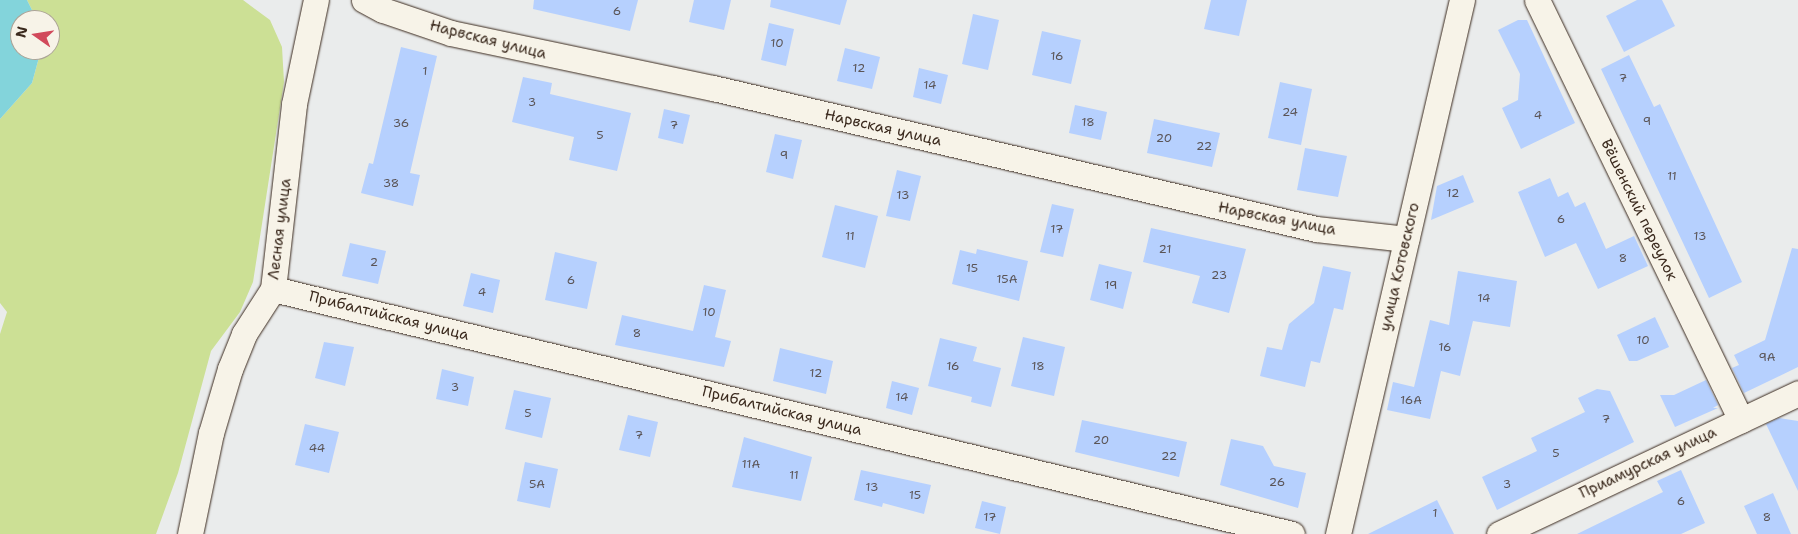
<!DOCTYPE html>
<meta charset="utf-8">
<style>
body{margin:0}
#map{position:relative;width:1798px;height:534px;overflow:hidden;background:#eaecec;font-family:"Shantell Sans",sans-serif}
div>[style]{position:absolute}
.green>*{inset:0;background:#cce095}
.water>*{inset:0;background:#83d4db}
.building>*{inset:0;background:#b6d0fe}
.roads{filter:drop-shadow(0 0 1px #3b2a1e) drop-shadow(0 0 1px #3b2a1e)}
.minor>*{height:25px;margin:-12.5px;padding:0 12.5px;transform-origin:12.5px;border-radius:12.5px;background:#f7f3e8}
span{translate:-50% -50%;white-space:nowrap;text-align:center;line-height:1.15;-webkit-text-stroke:4.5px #f7f3e8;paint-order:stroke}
.number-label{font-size:12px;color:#5a5456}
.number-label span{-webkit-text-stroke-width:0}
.street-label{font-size:15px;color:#3b2a1e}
.north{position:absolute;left:10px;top:10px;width:50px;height:50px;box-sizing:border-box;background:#f7f3e8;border:1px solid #aca397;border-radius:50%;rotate:283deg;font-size:14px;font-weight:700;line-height:20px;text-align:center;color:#3b2a1e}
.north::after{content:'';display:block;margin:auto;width:18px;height:22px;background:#d1495b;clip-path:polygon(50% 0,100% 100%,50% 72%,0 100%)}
</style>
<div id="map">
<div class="green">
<div style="clip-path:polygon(27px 0,243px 0,270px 20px,282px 47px,284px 82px,253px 282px,240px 312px,211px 351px,178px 473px,156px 534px,0 534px,0 334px,7px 312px,0 303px,0 119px,32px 83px,41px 50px,50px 50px,50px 20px,37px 20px)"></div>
</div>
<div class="water">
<div style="clip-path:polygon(0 0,27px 0,37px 20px,20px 20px,20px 50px,41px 50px,32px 83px,0 119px)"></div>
</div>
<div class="building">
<div style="clip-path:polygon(534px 0,638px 0,630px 31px,533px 9px)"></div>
<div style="clip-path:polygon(694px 0,731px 0,724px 30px,689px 22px)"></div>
<div style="clip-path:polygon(771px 0,847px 0,840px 25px,770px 7px)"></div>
<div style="clip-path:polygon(1211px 0,1247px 0,1239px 36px,1204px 29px)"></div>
<div style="clip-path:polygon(1637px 0,1662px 0,1675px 26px,1624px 52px,1606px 16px)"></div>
<div style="clip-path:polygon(973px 14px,999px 20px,988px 70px,962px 64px)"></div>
<div style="clip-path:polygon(1518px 20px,1527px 20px,1575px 123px,1521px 149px,1502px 108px,1518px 100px,1520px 74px,1498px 30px)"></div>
<div style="clip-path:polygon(769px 23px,794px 29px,786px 66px,761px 60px)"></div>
<div style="clip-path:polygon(1042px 31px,1081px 40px,1071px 84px,1032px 75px)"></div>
<div style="clip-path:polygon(401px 47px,437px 56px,410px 173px,420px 175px,413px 206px,361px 193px,369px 163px,373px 164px)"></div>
<div style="clip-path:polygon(845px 48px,880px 57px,872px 89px,837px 81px)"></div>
<div style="clip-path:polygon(1629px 55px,1654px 107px,1660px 104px,1742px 282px,1709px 298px,1601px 69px)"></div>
<div style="clip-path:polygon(919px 68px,948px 75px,941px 104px,913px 97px)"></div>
<div style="clip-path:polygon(523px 77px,552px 83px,550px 94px,631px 113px,617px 171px,569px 160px,574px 137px,512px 122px)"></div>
<div style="clip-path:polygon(1280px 82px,1312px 89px,1301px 145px,1268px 138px)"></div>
<div style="clip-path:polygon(1075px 105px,1107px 112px,1101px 140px,1069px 133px)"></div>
<div style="clip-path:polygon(664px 109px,690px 115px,683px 144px,658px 138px)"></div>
<div style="clip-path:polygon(1154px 119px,1220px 133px,1212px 167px,1147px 153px)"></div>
<div style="clip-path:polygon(775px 134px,802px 140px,793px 179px,766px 172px)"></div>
<div style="clip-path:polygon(1305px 148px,1347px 156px,1338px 197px,1297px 190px)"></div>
<div style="clip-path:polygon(897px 170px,921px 176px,910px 221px,886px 216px)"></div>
<div style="clip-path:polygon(1463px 175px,1474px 202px,1431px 220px,1437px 186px)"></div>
<div style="clip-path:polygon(1550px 178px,1558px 197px,1568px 192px,1575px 207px,1585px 202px,1606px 249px,1634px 236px,1648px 266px,1598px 289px,1576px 243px,1545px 257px,1518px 192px)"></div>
<div style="clip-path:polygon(1052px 204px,1074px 209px,1063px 257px,1040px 252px)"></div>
<div style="clip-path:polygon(835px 205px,878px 216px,865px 268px,822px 257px)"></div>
<div style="clip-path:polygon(1151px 228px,1246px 249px,1229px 313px,1192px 303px,1200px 276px,1143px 262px)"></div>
<div style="clip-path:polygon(350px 243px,386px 251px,378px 284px,342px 276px)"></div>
<div style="clip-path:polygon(1792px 248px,1798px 249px,1798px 367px,1744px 393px,1732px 368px,1739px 365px,1734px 355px,1765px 340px)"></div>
<div style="clip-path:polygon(977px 249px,1028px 261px,1019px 301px,952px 284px,960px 250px,976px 254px)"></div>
<div style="clip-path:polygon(555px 252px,597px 262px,587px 309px,545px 300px)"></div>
<div style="clip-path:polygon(1099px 264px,1132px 272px,1123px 309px,1090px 300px)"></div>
<div style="clip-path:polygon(1323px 266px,1351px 272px,1343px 310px,1334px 308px,1320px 363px,1311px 361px,1305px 387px,1260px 376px,1267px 347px,1282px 350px,1289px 324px,1314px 303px)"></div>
<div style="clip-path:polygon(1458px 271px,1517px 281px,1510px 327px,1473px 321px,1460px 376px,1441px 371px,1430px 419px,1387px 410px,1393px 382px,1414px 387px,1430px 320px,1449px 325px)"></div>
<div style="clip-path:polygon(471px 273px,500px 280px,493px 313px,463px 306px)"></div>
<div style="clip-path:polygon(704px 285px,726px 290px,715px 337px,731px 341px,724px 367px,615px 345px,622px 315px,693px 331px)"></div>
<div style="clip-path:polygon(1655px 317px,1669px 347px,1637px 361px,1629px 361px,1617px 335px)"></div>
<div style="clip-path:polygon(1023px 337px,1065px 347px,1054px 396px,1011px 386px)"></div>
<div style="clip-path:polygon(940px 338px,977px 347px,973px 361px,1001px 368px,991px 407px,971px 402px,972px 397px,928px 386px)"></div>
<div style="clip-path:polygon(324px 342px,354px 347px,345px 386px,315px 378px)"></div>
<div style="clip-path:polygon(780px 348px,833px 361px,826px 394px,773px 381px)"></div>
<div style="clip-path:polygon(442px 369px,474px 377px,468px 406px,436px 399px)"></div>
<div style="clip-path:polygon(1706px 380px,1718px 405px,1713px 408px,1718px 408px,1675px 427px,1660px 395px,1674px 395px)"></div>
<div style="clip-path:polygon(892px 381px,919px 388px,912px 415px,886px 408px)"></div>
<div style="clip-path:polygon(1597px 389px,1610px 391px,1634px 442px,1497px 510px,1482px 477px,1537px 451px,1531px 438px,1585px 412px,1578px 398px)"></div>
<div style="clip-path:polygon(514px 390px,551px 398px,542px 438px,505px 429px)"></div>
<div style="clip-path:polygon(628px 415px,658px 422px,650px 457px,619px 450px)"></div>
<div style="clip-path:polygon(1779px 418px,1798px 421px,1798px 491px,1766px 424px)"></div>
<div style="clip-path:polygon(1082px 420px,1187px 442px,1179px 477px,1075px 452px)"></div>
<div style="clip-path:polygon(305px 424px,339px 432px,329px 473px,295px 465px)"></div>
<div style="clip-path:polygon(744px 437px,812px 457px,801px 501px,732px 487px)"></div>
<div style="clip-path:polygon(1231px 439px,1263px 446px,1274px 466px,1306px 473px,1298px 508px,1220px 485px)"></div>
<div style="clip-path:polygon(525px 462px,558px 469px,550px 508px,517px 501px)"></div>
<div style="clip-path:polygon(861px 470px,931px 485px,924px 514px,883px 503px,882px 507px,854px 500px)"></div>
<div style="clip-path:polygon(1681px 470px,1705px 523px,1681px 534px,1577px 534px,1663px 492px,1657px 481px)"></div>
<div style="clip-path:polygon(1773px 493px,1791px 534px,1757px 534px,1744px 506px)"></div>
<div style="clip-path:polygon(1437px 500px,1454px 534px,1368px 534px)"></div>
<div style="clip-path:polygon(982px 501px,1006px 507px,1000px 534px,975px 528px)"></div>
</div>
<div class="roads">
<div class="minor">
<div style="left:364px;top:0;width:21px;rotate:28deg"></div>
<div style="left:383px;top:10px;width:72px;rotate:18.7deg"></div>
<div style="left:451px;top:33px;width:268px;rotate:11.9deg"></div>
<div style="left:713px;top:88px;width:619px;rotate:13.16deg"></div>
<div style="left:1316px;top:229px;width:91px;rotate:6.3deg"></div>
<div style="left:1537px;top:0;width:467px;rotate:64.1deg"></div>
<div style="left:273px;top:289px;width:1048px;rotate:13.52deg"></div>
<div style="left:190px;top:534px;width:103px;rotate:-78.3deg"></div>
<div style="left:211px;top:433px;width:67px;rotate:-73.5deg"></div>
<div style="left:230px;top:369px;width:38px;rotate:-68deg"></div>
<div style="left:244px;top:334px;width:54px;rotate:-57.2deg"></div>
<div style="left:273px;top:289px;width:186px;rotate:-83.5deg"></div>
<div style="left:294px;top:104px;width:106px;rotate:-78.1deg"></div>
<div style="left:1338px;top:534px;width:548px;rotate:-76.93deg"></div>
<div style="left:1499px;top:534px;width:331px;rotate:-25.2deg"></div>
</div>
</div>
<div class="number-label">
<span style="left:617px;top:12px">6</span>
<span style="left:777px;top:44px">10</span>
<span style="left:1057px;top:57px">16</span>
<span style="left:859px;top:69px">12</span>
<span style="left:425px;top:72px">1</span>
<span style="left:1623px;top:79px">7</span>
<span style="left:930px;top:86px">14</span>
<span style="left:532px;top:103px">3</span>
<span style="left:1290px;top:113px">24</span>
<span style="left:1538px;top:116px">4</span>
<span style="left:1647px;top:122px">9</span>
<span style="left:1088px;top:123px">18</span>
<span style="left:401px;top:124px">36</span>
<span style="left:674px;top:126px">7</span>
<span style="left:600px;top:136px">5</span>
<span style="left:1164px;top:139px">20</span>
<span style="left:1204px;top:147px">22</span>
<span style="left:784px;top:156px">9</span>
<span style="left:1672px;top:177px">11</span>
<span style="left:391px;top:184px">38</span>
<span style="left:1453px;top:194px">12</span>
<span style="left:903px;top:196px">13</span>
<span style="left:1561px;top:220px">6</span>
<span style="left:1057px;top:230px">17</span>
<span style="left:850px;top:237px">11</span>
<span style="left:1700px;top:237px">13</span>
<span style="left:1165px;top:250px">21</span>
<span style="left:1623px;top:259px">8</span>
<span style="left:374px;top:263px">2</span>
<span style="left:972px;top:269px">15</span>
<span style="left:1219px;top:276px">23</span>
<span style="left:1007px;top:280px">15А</span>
<span style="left:571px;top:281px">6</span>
<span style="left:1111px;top:286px">19</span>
<span style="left:482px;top:293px">4</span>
<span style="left:1484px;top:299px">14</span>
<span style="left:709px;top:313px">10</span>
<span style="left:637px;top:334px">8</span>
<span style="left:1643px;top:341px">10</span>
<span style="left:1445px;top:348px">16</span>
<span style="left:1767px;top:358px">9А</span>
<span style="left:953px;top:367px">16</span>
<span style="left:1038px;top:367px">18</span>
<span style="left:816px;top:374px">12</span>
<span style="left:455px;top:388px">3</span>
<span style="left:902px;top:398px">14</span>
<span style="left:1411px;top:401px">16А</span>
<span style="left:528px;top:414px">5</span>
<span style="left:1606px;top:420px">7</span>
<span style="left:639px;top:436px">7</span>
<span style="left:1101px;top:441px">20</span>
<span style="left:317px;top:449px">44</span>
<span style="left:1556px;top:454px">5</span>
<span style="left:1169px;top:457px">22</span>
<span style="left:751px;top:465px">11А</span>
<span style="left:794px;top:476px">11</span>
<span style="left:1277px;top:483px">26</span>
<span style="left:537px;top:485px">5А</span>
<span style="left:1507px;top:485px">3</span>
<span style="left:872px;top:488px">13</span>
<span style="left:915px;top:496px">15</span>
<span style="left:1681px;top:502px">6</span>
<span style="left:1435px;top:514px">1</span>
<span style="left:990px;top:518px">17</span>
<span style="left:1767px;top:518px">8</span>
</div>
<div class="street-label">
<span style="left:488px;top:40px;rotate:14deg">Нарвская улица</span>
<span style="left:883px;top:128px;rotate:13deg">Нарвская улица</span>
<span style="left:1639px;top:210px;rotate:64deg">Вёшенский переулок</span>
<span style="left:1277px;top:219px;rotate:11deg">Нарвская улица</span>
<span style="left:280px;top:229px;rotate:-83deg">Лесная улица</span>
<span style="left:1400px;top:267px;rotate:-77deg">улица Котовского</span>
<span style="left:389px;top:316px;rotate:14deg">Прибалтийская улица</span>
<span style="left:782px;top:411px;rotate:14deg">Прибалтийская улица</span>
<span style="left:1648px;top:463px;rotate:-25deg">Приамурская улица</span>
</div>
<div class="north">N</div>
</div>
